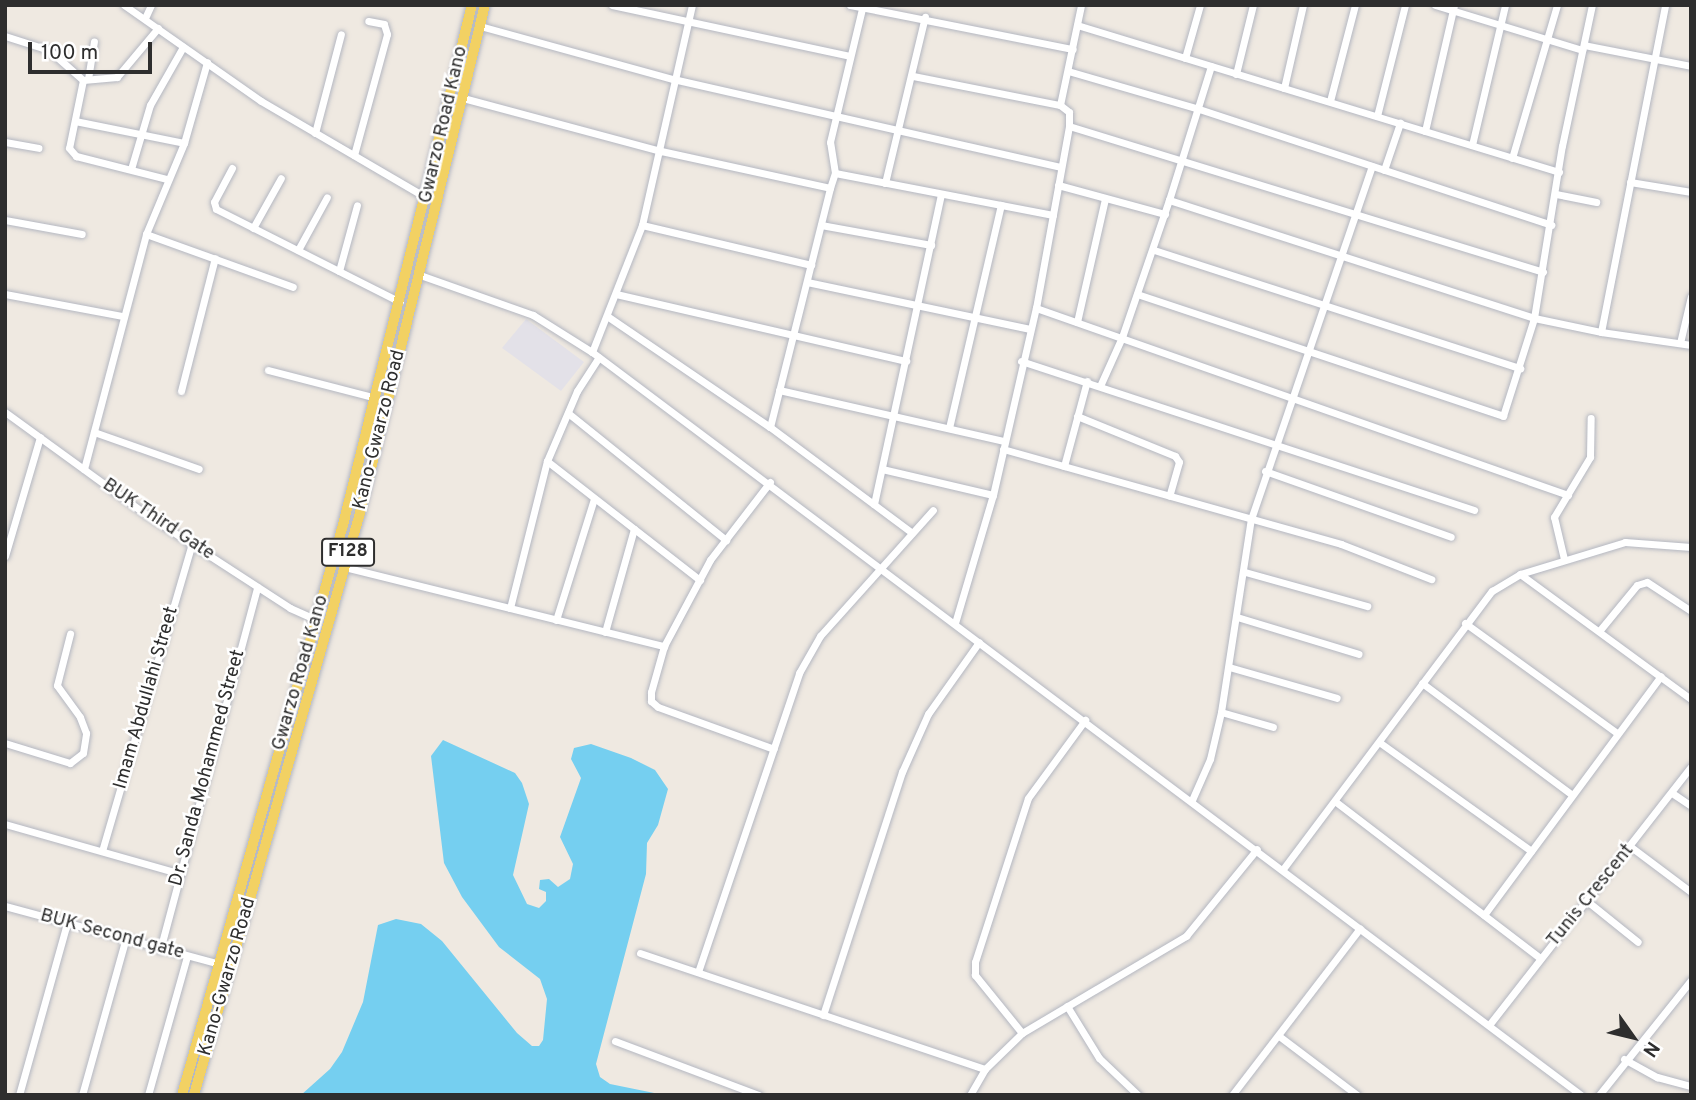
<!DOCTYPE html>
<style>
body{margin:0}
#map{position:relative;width:1696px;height:1100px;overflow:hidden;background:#efe9e1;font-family:Overpass,sans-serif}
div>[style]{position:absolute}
.industrial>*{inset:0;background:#e3e1e8}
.water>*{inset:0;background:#75cff0}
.roads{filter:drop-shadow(0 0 2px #b4b7c1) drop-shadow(0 0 2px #b4b7c1)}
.minor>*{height:7px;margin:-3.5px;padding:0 3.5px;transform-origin:3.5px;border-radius:3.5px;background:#fff}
.primary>*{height:10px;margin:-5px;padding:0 5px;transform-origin:5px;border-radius:5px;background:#f2d163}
span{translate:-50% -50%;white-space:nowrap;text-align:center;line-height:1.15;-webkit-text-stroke:5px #fff;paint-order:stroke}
.shield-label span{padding:2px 5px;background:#fff;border:2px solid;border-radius:5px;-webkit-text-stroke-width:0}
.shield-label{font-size:18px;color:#2e2e2e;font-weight:700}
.street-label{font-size:19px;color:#2e2e2e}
.frame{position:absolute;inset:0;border:7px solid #2e2e2e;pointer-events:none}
.north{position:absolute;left:1598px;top:1002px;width:70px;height:70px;-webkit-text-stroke:5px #fff;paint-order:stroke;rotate:124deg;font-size:19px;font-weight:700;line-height:28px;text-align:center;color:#2e2e2e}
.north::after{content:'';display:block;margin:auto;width:24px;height:32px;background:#2e2e2e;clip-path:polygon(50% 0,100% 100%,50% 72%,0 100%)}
.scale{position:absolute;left:28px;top:42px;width:124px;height:32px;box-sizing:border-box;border:4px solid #2e2e2e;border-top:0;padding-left:9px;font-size:21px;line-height:24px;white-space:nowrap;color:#2e2e2e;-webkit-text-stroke:5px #fff;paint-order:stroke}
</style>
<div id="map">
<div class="industrial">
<div style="clip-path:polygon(526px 319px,584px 362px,561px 391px,502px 348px)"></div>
</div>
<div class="water">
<div style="clip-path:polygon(443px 740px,515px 773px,522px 783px,529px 804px,513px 875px,527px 904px,539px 908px,546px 901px,546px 892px,539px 889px,540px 880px,549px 879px,558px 887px,570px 879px,573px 864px,560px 837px,581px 778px,571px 759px,574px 748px,591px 744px,631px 758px,655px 770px,668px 789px,658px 825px,647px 843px,646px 874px,596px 1064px,600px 1077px,610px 1084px,664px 1095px,301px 1095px,330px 1069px,342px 1052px,363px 1002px,378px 925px,396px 919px,421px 924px,442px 941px,517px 1033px,532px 1046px,539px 1046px,543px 1040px,547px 999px,540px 979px,499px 947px,462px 897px,444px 863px,431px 756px)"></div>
</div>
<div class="roads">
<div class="minor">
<div style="left:124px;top:5px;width:167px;rotate:35deg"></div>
<div style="left:261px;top:101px;width:192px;rotate:30.3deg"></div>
<div style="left:612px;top:5px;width:243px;rotate:12.1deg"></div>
<div style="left:850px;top:5px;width:227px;rotate:11.2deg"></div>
<div style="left:1435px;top:5px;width:154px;rotate:17deg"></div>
<div style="left:145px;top:18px;width:14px;rotate:-65deg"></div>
<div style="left:1077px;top:25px;width:504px;rotate:16.96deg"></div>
<div style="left:480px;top:26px;width:200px;rotate:15.4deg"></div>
<div style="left:673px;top:79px;width:397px;rotate:12.8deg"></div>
<div style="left:158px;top:28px;width:64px;rotate:129.9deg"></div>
<div style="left:117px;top:77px;width:34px;rotate:175deg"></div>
<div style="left:83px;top:80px;width:69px;rotate:101.6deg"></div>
<div style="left:69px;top:148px;width:11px;rotate:49deg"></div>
<div style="left:76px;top:156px;width:93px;rotate:14.3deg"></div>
<div style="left:5px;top:36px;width:46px;rotate:17.7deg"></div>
<div style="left:49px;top:50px;width:45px;rotate:41.4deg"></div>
<div style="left:1584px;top:45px;width:109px;rotate:11.1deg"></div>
<div style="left:1185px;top:58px;width:55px;rotate:-74.2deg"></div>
<div style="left:1211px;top:66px;width:140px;rotate:107.4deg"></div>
<div style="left:1169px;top:200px;width:384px;rotate:17.9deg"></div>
<div style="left:1534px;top:318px;width:68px;rotate:11.8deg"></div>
<div style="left:1601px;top:332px;width:333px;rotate:-78.9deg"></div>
<div style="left:1068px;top:71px;width:136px;rotate:16.2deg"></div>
<div style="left:1199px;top:109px;width:371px;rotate:18.2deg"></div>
<div style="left:1236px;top:74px;width:71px;rotate:-76.2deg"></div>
<div style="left:913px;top:76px;width:150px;rotate:11.2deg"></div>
<div style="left:88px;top:79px;width:38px;rotate:-81deg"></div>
<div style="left:1284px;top:88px;width:85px;rotate:-77.1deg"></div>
<div style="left:463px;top:98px;width:205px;rotate:15deg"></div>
<div style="left:661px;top:151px;width:173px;rotate:12.3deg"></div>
<div style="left:830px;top:188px;width:16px;rotate:-72deg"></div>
<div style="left:835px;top:173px;width:31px;rotate:-99deg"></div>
<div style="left:830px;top:142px;width:141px;rotate:-76.5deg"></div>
<div style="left:1330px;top:101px;width:99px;rotate:-75.4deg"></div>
<div style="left:1377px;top:116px;width:114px;rotate:-75.8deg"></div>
<div style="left:75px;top:121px;width:111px;rotate:11.4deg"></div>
<div style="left:1069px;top:126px;width:496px;rotate:17.1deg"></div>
<div style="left:1425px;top:131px;width:129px;rotate:-77deg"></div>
<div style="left:315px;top:133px;width:102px;rotate:-75.3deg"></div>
<div style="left:5px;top:142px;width:34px;rotate:10deg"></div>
<div style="left:1472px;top:145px;width:144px;rotate:-76.7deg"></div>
<div style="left:354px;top:155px;width:125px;rotate:-74.7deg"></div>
<div style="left:387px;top:34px;width:10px;rotate:-107deg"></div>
<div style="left:384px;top:24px;width:16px;rotate:-169deg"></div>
<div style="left:1512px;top:158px;width:159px;rotate:-73.6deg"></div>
<div style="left:232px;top:168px;width:38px;rotate:118deg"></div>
<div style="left:214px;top:202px;width:7px;rotate:74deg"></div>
<div style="left:216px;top:209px;width:206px;rotate:26.8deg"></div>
<div style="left:131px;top:169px;width:67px;rotate:-73.5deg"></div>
<div style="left:150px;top:105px;width:67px;rotate:-60.4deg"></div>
<div style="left:1384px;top:170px;width:50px;rotate:-71.2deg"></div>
<div style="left:835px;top:173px;width:222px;rotate:10.9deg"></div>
<div style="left:1630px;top:182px;width:62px;rotate:9.3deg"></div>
<div style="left:885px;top:183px;width:171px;rotate:-76.5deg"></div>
<div style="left:1058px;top:185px;width:111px;rotate:15.2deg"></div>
<div style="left:1556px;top:194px;width:41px;rotate:11.3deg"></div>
<div style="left:5px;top:220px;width:78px;rotate:10.3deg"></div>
<div style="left:642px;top:225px;width:174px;rotate:13.3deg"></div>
<div style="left:821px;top:225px;width:112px;rotate:10.3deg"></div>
<div style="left:253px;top:228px;width:57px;rotate:-60.8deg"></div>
<div style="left:146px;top:234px;width:156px;rotate:19.8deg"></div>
<div style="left:298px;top:250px;width:60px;rotate:-61.3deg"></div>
<div style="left:1154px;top:250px;width:385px;rotate:17.9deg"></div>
<div style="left:339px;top:271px;width:68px;rotate:-74.7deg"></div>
<div style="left:420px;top:275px;width:120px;rotate:19.5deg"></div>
<div style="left:533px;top:315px;width:70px;rotate:32.1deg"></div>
<div style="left:592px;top:352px;width:1237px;rotate:36.92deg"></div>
<div style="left:807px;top:282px;width:228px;rotate:11.9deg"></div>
<div style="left:5px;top:294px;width:120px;rotate:10.6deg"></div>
<div style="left:616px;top:294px;width:298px;rotate:13deg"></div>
<div style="left:1137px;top:294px;width:386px;rotate:18.4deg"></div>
<div style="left:1503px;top:416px;width:103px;rotate:-72.4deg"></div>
<div style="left:1534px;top:318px;width:174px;rotate:-80.8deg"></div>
<div style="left:1562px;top:146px;width:144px;rotate:-78deg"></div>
<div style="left:1036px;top:308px;width:564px;rotate:19.37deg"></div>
<div style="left:607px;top:316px;width:197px;rotate:34.3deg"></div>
<div style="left:770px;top:427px;width:177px;rotate:36.7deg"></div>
<div style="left:1077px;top:322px;width:126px;rotate:-77.2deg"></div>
<div style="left:1601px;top:332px;width:91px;rotate:8.2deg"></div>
<div style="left:1680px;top:343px;width:48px;rotate:-76.8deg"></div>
<div style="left:592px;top:352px;width:136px;rotate:-68.5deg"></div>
<div style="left:642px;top:225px;width:226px;rotate:-77.2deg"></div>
<div style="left:1021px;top:361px;width:477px;rotate:18.2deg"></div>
<div style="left:268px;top:370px;width:112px;rotate:14.5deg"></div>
<div style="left:1100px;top:386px;width:54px;rotate:-65.8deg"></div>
<div style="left:1122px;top:337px;width:145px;rotate:-71.1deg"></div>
<div style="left:779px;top:390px;width:231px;rotate:12.8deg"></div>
<div style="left:181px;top:391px;width:137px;rotate:-75.7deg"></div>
<div style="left:5px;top:412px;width:175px;rotate:36deg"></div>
<div style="left:147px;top:515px;width:171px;rotate:33deg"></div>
<div style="left:290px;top:608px;width:30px;rotate:24deg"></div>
<div style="left:568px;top:413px;width:203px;rotate:38.8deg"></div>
<div style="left:1077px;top:416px;width:106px;rotate:22.2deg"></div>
<div style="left:1175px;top:456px;width:7px;rotate:56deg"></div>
<div style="left:1179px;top:462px;width:35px;rotate:106deg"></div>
<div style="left:770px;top:427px;width:246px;rotate:-75.9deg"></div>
<div style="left:949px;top:428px;width:229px;rotate:-76.9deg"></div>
<div style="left:94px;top:432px;width:111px;rotate:19.4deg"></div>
<div style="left:1003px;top:449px;width:351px;rotate:15.7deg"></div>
<div style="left:1341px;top:544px;width:97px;rotate:21.3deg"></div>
<div style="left:547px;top:461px;width:194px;rotate:37.9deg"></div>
<div style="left:1064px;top:466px;width:88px;rotate:-74.9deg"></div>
<div style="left:84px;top:469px;width:243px;rotate:-75.2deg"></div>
<div style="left:146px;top:234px;width:99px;rotate:-67.3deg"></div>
<div style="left:184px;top:143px;width:84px;rotate:-74.1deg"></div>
<div style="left:882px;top:469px;width:114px;rotate:13.2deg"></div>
<div style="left:1265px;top:471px;width:197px;rotate:19.5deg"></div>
<div style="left:770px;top:482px;width:98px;rotate:127.6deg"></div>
<div style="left:710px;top:560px;width:98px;rotate:118.1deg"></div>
<div style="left:664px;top:646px;width:48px;rotate:105.8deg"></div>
<div style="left:651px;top:692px;width:9px;rotate:90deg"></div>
<div style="left:651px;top:701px;width:9px;rotate:41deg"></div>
<div style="left:658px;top:707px;width:123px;rotate:19.9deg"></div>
<div style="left:874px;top:504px;width:317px;rotate:-77.8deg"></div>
<div style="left:5px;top:556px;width:124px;rotate:-73.6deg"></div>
<div style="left:1564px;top:559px;width:43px;rotate:-103.4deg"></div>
<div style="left:1554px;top:517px;width:70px;rotate:-59deg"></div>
<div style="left:1590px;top:457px;width:39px;rotate:-89deg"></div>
<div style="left:344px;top:567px;width:330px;rotate:13.9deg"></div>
<div style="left:1245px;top:572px;width:127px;rotate:15.6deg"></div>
<div style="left:1520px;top:574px;width:212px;rotate:36.2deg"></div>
<div style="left:510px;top:608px;width:152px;rotate:-75.9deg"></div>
<div style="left:547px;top:461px;width:76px;rotate:-66.8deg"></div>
<div style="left:577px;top:391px;width:40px;rotate:-57.1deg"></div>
<div style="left:1237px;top:617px;width:127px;rotate:16.9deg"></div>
<div style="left:556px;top:620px;width:127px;rotate:-72.6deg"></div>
<div style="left:955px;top:623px;width:134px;rotate:-73.5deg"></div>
<div style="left:993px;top:495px;width:192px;rotate:-77.1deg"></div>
<div style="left:1036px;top:308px;width:185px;rotate:-79.7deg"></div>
<div style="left:1069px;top:126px;width:14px;rotate:-90deg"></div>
<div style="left:1069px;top:112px;width:11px;rotate:-142deg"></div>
<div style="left:1060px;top:105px;width:102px;rotate:-78.1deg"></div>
<div style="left:1465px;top:623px;width:188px;rotate:35.9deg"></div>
<div style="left:1600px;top:630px;width:58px;rotate:-50.6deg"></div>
<div style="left:1637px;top:585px;width:10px;rotate:-17deg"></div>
<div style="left:1647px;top:582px;width:53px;rotate:33.4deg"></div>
<div style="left:605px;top:632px;width:107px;rotate:-74.3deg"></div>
<div style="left:1229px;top:667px;width:112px;rotate:16deg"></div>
<div style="left:1422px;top:683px;width:187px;rotate:36.7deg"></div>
<div style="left:1221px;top:712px;width:54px;rotate:16.1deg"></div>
<div style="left:1379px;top:742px;width:187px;rotate:35.6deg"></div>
<div style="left:5px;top:743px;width:68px;rotate:17.1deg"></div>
<div style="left:70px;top:763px;width:16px;rotate:-38deg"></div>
<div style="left:83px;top:753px;width:20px;rotate:-81deg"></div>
<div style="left:86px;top:733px;width:17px;rotate:-111deg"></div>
<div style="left:80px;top:717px;width:39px;rotate:-126deg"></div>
<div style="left:57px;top:685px;width:53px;rotate:-75.7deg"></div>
<div style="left:1672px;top:793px;width:23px;rotate:34deg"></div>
<div style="left:1192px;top:800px;width:45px;rotate:-66.3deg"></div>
<div style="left:1210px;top:759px;width:48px;rotate:-76.8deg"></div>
<div style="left:1221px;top:712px;width:195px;rotate:-81.2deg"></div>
<div style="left:1251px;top:519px;width:373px;rotate:-71.1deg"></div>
<div style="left:1336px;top:802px;width:257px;rotate:37.4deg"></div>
<div style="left:5px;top:824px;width:180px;rotate:15.8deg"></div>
<div style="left:1631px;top:847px;width:75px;rotate:36.9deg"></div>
<div style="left:102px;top:851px;width:320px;rotate:-73.7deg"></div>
<div style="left:1283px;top:869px;width:348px;rotate:-53.1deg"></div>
<div style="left:1492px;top:591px;width:33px;rotate:-31deg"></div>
<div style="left:1520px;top:574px;width:110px;rotate:-16.9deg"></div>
<div style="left:1625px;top:542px;width:66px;rotate:4.3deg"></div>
<div style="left:1587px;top:901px;width:65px;rotate:38.8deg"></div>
<div style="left:5px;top:906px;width:223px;rotate:15.1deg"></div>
<div style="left:1484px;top:915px;width:297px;rotate:-53.5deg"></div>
<div style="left:160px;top:950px;width:376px;rotate:-75deg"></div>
<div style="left:640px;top:953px;width:364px;rotate:18.6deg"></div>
<div style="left:698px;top:972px;width:316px;rotate:-71.3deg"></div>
<div style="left:799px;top:673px;width:43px;rotate:-60.4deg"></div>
<div style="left:820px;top:636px;width:169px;rotate:-48.1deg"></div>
<div style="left:1067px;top:1006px;width:61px;rotate:58.4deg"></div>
<div style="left:1099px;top:1058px;width:54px;rotate:43.5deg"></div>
<div style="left:823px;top:1015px;width:256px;rotate:-72deg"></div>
<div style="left:902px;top:772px;width:64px;rotate:-65.9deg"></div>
<div style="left:928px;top:714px;width:88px;rotate:-54.7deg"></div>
<div style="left:1489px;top:1025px;width:328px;rotate:-52deg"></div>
<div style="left:1022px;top:1033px;width:75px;rotate:-129deg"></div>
<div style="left:975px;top:975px;width:13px;rotate:-90deg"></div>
<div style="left:975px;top:962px;width:172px;rotate:-72.1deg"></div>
<div style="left:1028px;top:798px;width:97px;rotate:-53.8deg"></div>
<div style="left:1279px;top:1036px;width:98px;rotate:37.1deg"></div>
<div style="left:615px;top:1041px;width:154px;rotate:20.6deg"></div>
<div style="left:1624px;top:1059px;width:38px;rotate:29deg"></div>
<div style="left:1657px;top:1077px;width:35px;rotate:15deg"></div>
<div style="left:19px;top:1095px;width:179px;rotate:-74.4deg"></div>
<div style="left:82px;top:1095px;width:160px;rotate:-74.4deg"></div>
<div style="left:148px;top:1095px;width:144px;rotate:-74.3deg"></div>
<div style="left:970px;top:1095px;width:30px;rotate:-60deg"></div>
<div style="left:985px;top:1069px;width:52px;rotate:-44.2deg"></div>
<div style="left:1022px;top:1033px;width:191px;rotate:-30.6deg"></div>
<div style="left:1186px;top:936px;width:112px;rotate:-50.8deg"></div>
<div style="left:1232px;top:1095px;width:210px;rotate:-52.5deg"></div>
<div style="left:1599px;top:1095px;width:147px;rotate:-51.3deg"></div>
</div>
<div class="primary">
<div style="left:182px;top:1095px;width:592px;rotate:-74.23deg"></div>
<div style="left:343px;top:525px;width:536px;rotate:-76.07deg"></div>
<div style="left:194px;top:1095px;width:605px;rotate:-74.08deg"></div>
<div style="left:360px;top:513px;width:523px;rotate:-76.18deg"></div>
</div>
</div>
<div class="shield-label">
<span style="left:348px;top:552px">F128</span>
</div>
<div class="street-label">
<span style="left:444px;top:125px;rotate:-77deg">Gwarzo Road Kano</span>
<span style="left:380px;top:430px;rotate:-76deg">Kano-Gwarzo Road</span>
<span style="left:158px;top:520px;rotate:34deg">BUK Third Gate</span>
<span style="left:301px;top:673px;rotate:-74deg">Gwarzo Road Kano</span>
<span style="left:147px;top:698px;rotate:-74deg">Imam Abdullahi Street</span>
<span style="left:208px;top:768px;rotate:-75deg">Dr. Sanda Mohammed Street</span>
<span style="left:1591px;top:896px;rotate:-51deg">Tunis Crescent</span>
<span style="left:112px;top:935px;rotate:15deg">BUK Second gate</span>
<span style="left:228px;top:977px;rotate:-74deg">Kano-Gwarzo Road</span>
</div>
<div class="frame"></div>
<div class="north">N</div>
<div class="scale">100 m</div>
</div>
